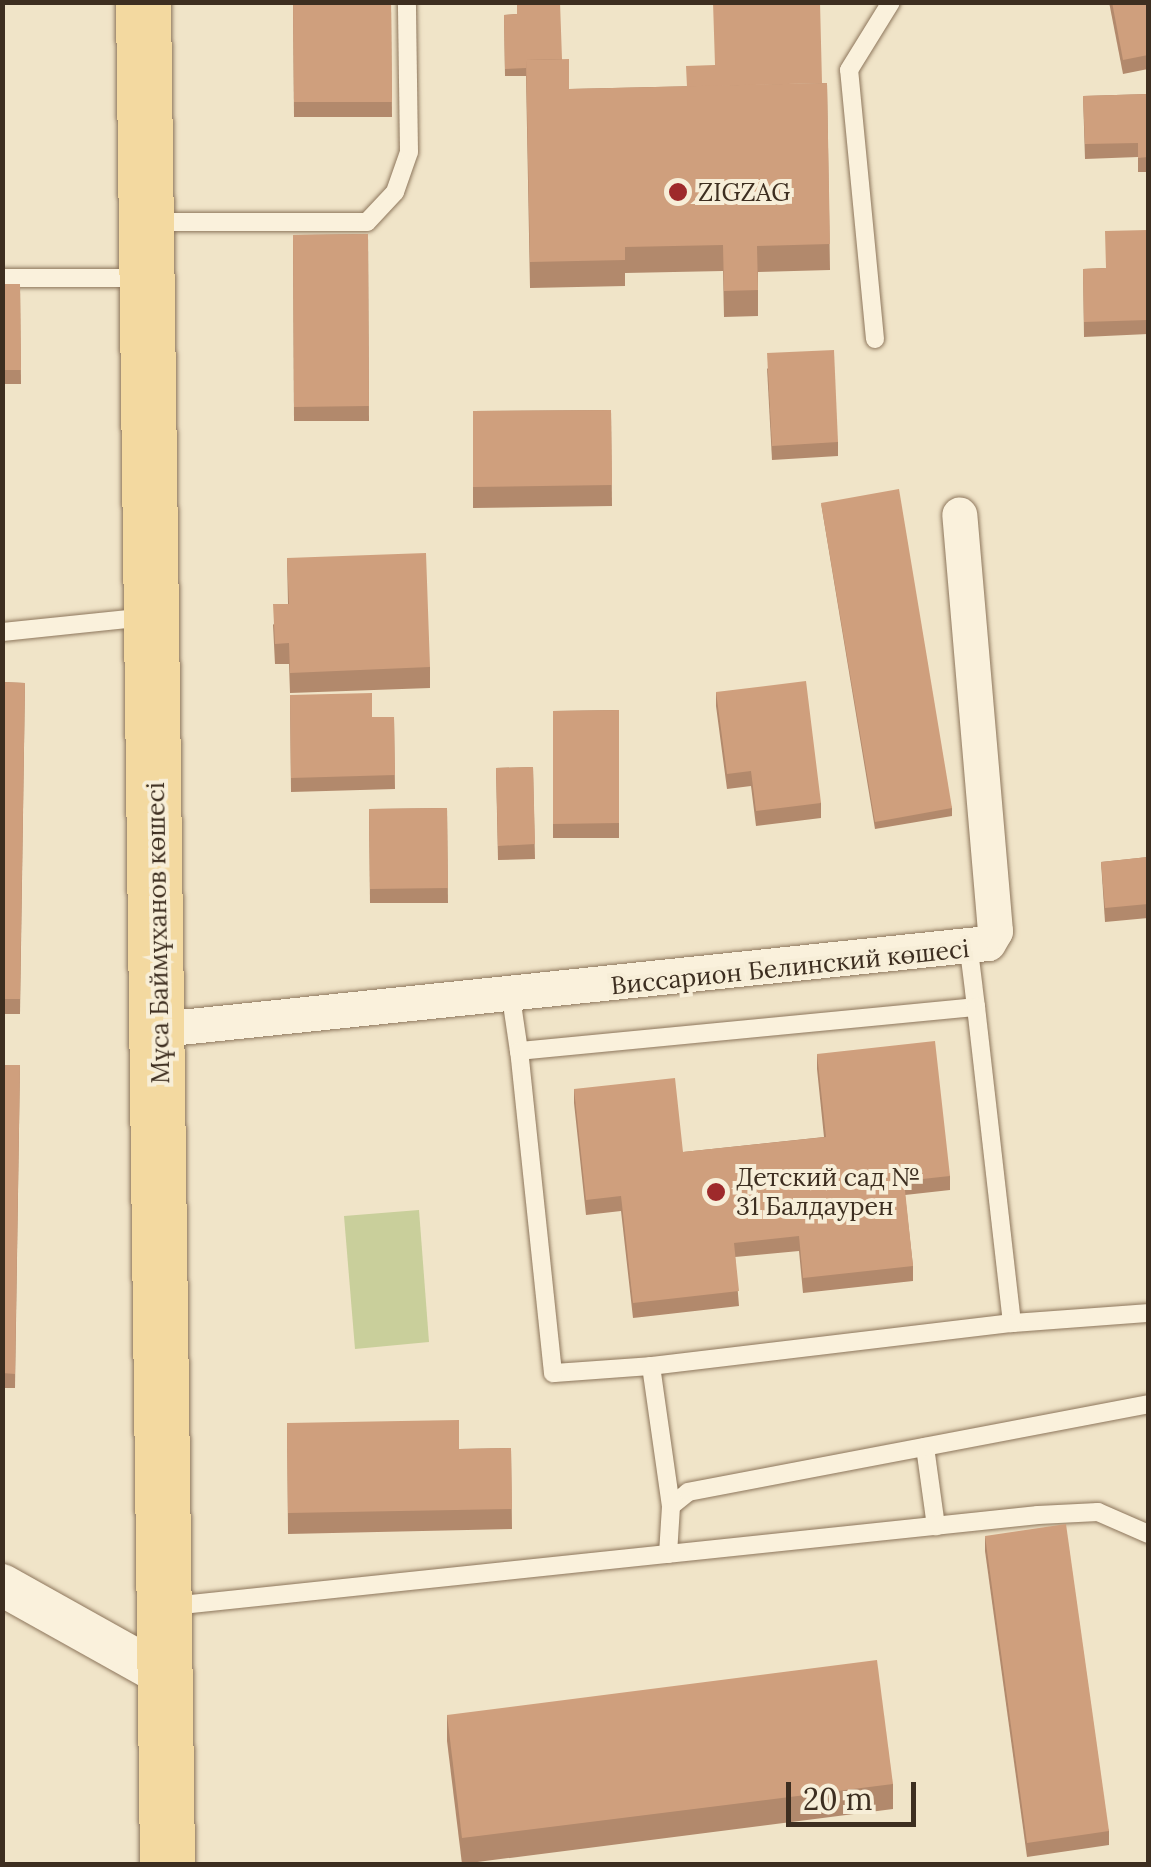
<!DOCTYPE html>
<meta charset="utf-8">
<style>
body{margin:0}
#map{position:relative;width:1151px;height:1867px;overflow:hidden;background:#f0e4c8;font-family:Lora,serif}
div>[style]{position:absolute}
.green>*{inset:0;background:#c9cf9b}
.roads{filter:drop-shadow(0 0 2px #8d765c) drop-shadow(0 0 2px #8d765c)}
.service>*{height:18px;margin:-9px;padding:0 9px;transform-origin:9px;border-radius:9px;background:#faf1dc}
.minor>*{height:35px;margin:-17.5px;padding:0 17.5px;transform-origin:17.5px;border-radius:17.5px;background:#faf1dc}
.tertiary>*{height:42px;margin:-21px;padding:0 21px;transform-origin:21px;border-radius:21px;background:#faf1dc}
.primary>*{height:55px;margin:-27.5px;padding:0 27.5px;transform-origin:27.5px;border-radius:27.5px;background:#f3d9a0}
.wall>*{inset:0;background:#b2896c}
.building>*{inset:0;background:#cf9f7d}
.dots>*{width:28px;height:28px;translate:-50% -50%;box-sizing:border-box;border:5px solid #f7eed8;border-radius:50%}
span{translate:-50% -50%;white-space:nowrap;text-align:center;line-height:1.15;-webkit-text-stroke:8px #f7eed8;paint-order:stroke}
.poi-label{font-size:25px;color:#3d2e20}
.left{translate:0 -50%;text-align:left}
.street-label{font-size:25px;color:#3d2e20}
.frame{position:absolute;inset:0;border:5px solid #3d2e20;pointer-events:none}
.scale{position:absolute;left:786px;top:1782px;width:130px;height:45px;box-sizing:border-box;border:5px solid #3d2e20;border-top:0;padding-left:12px;font-size:30px;line-height:35px;white-space:nowrap;color:#3d2e20;-webkit-text-stroke:8px #f7eed8;paint-order:stroke}
</style>
<div id="map">
<div class="green">
<div style="clip-path:polygon(419px 1210px,429px 1342px,355px 1349px,344px 1216px)"></div>
</div>
<div class="roads">
<div class="service">
<div style="left:152px;top:222px;width:215px"></div>
<div style="left:367px;top:222px;width:41px;rotate:-47deg"></div>
<div style="left:395px;top:192px;width:42px;rotate:-70.7deg"></div>
<div style="left:409px;top:152px;width:150px;rotate:-90.8deg"></div>
<div style="left:2px;top:278px;width:139px"></div>
<div style="left:875px;top:339px;width:270px;rotate:-95.5deg"></div>
<div style="left:849px;top:70px;width:80px;rotate:-58.3deg"></div>
<div style="left:2px;top:632px;width:145px;rotate:-5.9deg"></div>
<div style="left:969px;top:950px;width:57px;rotate:83deg"></div>
<div style="left:511px;top:997px;width:55px;rotate:81.6deg"></div>
<div style="left:1012px;top:1323px;width:136px;rotate:-4.2deg"></div>
<div style="left:651px;top:1366px;width:98px;rotate:175.9deg"></div>
<div style="left:553px;top:1373px;width:324px;rotate:-96deg"></div>
<div style="left:519px;top:1051px;width:459px;rotate:-5.5deg"></div>
<div style="left:976px;top:1007px;width:318px;rotate:83.5deg"></div>
<div style="left:1012px;top:1323px;width:364px;rotate:173.2deg"></div>
<div style="left:651px;top:1366px;width:141px;rotate:81.9deg"></div>
<div style="left:925px;top:1447px;width:80px;rotate:82.1deg"></div>
<div style="left:668px;top:1554px;width:48px;rotate:-86.4deg"></div>
<div style="left:671px;top:1506px;width:22px;rotate:-39deg"></div>
<div style="left:688px;top:1492px;width:468px;rotate:-10.8deg"></div>
<div style="left:172px;top:1606px;width:871px;rotate:-6deg"></div>
<div style="left:1038px;top:1515px;width:60px;rotate:-2.9deg"></div>
<div style="left:1098px;top:1512px;width:55px;rotate:23.7deg"></div>
</div>
<div class="minor">
<div style="left:161px;top:1029px;width:831px;rotate:-5.94deg"></div>
<div style="left:988px;top:943px;width:14px;rotate:-60deg"></div>
<div style="left:995px;top:931px;width:418px;rotate:-94.9deg"></div>
</div>
<div class="tertiary">
<div style="left:2px;top:1585px;width:187px;rotate:29.2deg"></div>
</div>
<div class="primary">
<div style="left:143px;top:2px;width:1862px;rotate:89.26deg"></div>
</div>
</div>
<div class="wall">
<div style="clip-path:polygon(293px 2px,391px 2px,392px 117px,294px 117px)"></div>
<div style="clip-path:polygon(1109px 2px,1148px 2px,1148px 69px,1123px 74px)"></div>
<div style="clip-path:polygon(517px 14px,562px 59px,569px 89px,827px 83px,830px 270px,758px 272px,758px 316px,724px 317px,723px 271px,625px 273px,625px 286px,530px 288px,526px 76px,505px 76px,504px 15px)"></div>
<div style="clip-path:polygon(1148px 94px,1148px 172px,1138px 172px,1138px 157px,1085px 159px,1083px 96px)"></div>
<div style="clip-path:polygon(1148px 230px,1148px 334px,1084px 337px,1083px 269px,1106px 268px)"></div>
<div style="clip-path:polygon(368px 234px,369px 421px,294px 421px,293px 235px)"></div>
<div style="clip-path:polygon(2px 284px,20px 284px,21px 384px,2px 384px)"></div>
<div style="clip-path:polygon(767px 368px,838px 442px,838px 456px,772px 460px)"></div>
<div style="clip-path:polygon(611px 410px,612px 506px,473px 508px,473px 411px)"></div>
<div style="clip-path:polygon(821px 503px,952px 808px,952px 816px,875px 829px)"></div>
<div style="clip-path:polygon(287px 558px,430px 667px,430px 688px,290px 693px,289px 664px,275px 664px,273px 625px,288px 604px)"></div>
<div style="clip-path:polygon(2px 682px,25px 683px,20px 1014px,2px 1014px)"></div>
<div style="clip-path:polygon(716px 692px,821px 803px,821px 818px,756px 826px,751px 786px,727px 789px,716px 706px)"></div>
<div style="clip-path:polygon(290px 695px,372px 717px,394px 717px,395px 789px,291px 792px)"></div>
<div style="clip-path:polygon(619px 710px,619px 838px,553px 838px,553px 711px)"></div>
<div style="clip-path:polygon(533px 767px,535px 859px,498px 860px,496px 768px)"></div>
<div style="clip-path:polygon(447px 808px,448px 903px,370px 903px,369px 809px)"></div>
<div style="clip-path:polygon(1148px 857px,1148px 918px,1105px 922px,1101px 862px)"></div>
<div style="clip-path:polygon(817px 1054px,950px 1176px,950px 1190px,905px 1195px,913px 1266px,913px 1281px,803px 1293px,799px 1251px,735px 1257px,739px 1306px,633px 1318px,621px 1211px,586px 1215px,574px 1103px,574px 1089px,683px 1152px,824px 1137px,817px 1069px)"></div>
<div style="clip-path:polygon(2px 1065px,20px 1065px,15px 1388px,2px 1388px)"></div>
<div style="clip-path:polygon(287px 1423px,459px 1449px,511px 1448px,512px 1529px,288px 1534px)"></div>
<div style="clip-path:polygon(985px 1536px,1109px 1831px,1109px 1845px,1027px 1857px,985px 1551px)"></div>
<div style="clip-path:polygon(447px 1715px,893px 1784px,893px 1809px,462px 1864px,447px 1741px)"></div>
</div>
<div class="building">
<div style="clip-path:polygon(293px 2px,391px 2px,392px 102px,294px 102px)"></div>
<div style="clip-path:polygon(517px 2px,560px 2px,562px 59px,526px 60px,526px 68px,505px 69px,504px 15px,517px 14px)"></div>
<div style="clip-path:polygon(713px 2px,820px 2px,822px 83px,687px 87px,686px 66px,715px 65px)"></div>
<div style="clip-path:polygon(1112px 2px,1148px 2px,1148px 55px,1123px 60px)"></div>
<div style="clip-path:polygon(569px 59px,569px 89px,827px 83px,830px 244px,757px 246px,758px 290px,724px 291px,723px 245px,625px 247px,625px 260px,530px 262px,526px 60px)"></div>
<div style="clip-path:polygon(1148px 94px,1148px 157px,1138px 158px,1138px 143px,1085px 144px,1083px 96px)"></div>
<div style="clip-path:polygon(1148px 230px,1148px 320px,1084px 322px,1083px 269px,1106px 268px,1105px 231px)"></div>
<div style="clip-path:polygon(368px 234px,369px 406px,294px 407px,293px 235px)"></div>
<div style="clip-path:polygon(2px 284px,20px 284px,21px 370px,2px 370px)"></div>
<div style="clip-path:polygon(834px 350px,838px 442px,772px 446px,767px 353px)"></div>
<div style="clip-path:polygon(611px 410px,612px 485px,473px 487px,473px 411px)"></div>
<div style="clip-path:polygon(899px 489px,952px 808px,875px 822px,821px 503px)"></div>
<div style="clip-path:polygon(426px 553px,430px 667px,290px 673px,289px 643px,275px 644px,273px 604px,289px 604px,287px 558px)"></div>
<div style="clip-path:polygon(806px 681px,821px 803px,756px 811px,751px 771px,727px 774px,716px 692px)"></div>
<div style="clip-path:polygon(2px 682px,25px 683px,20px 999px,2px 999px)"></div>
<div style="clip-path:polygon(372px 693px,372px 717px,394px 717px,395px 775px,291px 778px,290px 695px)"></div>
<div style="clip-path:polygon(619px 710px,619px 823px,553px 824px,553px 711px)"></div>
<div style="clip-path:polygon(533px 767px,535px 844px,498px 846px,496px 768px)"></div>
<div style="clip-path:polygon(447px 808px,448px 888px,370px 889px,369px 809px)"></div>
<div style="clip-path:polygon(1148px 857px,1148px 904px,1105px 908px,1101px 862px)"></div>
<div style="clip-path:polygon(935px 1041px,950px 1176px,904px 1181px,913px 1266px,803px 1278px,799px 1236px,734px 1243px,739px 1291px,633px 1303px,621px 1196px,586px 1200px,574px 1089px,675px 1078px,683px 1152px,826px 1137px,817px 1054px)"></div>
<div style="clip-path:polygon(2px 1065px,20px 1065px,15px 1374px,2px 1373px)"></div>
<div style="clip-path:polygon(459px 1420px,459px 1449px,511px 1448px,512px 1509px,288px 1513px,287px 1423px)"></div>
<div style="clip-path:polygon(1066px 1524px,1109px 1831px,1027px 1843px,985px 1536px)"></div>
<div style="clip-path:polygon(877px 1660px,893px 1784px,462px 1838px,447px 1715px)"></div>
</div>
<div class="dots">
<div style="left:678px;top:192px;background:#9e2a2b"></div>
<div style="left:716px;top:1192px;background:#9e2a2b"></div>
</div>
<div class="poi-label">
<span class="left" style="left:698px;top:192px">ZIGZAG</span>
<span class="left" style="left:736px;top:1192px">Детский сад №<br>31 Балдаурен</span>
</div>
<div class="street-label">
<span style="left:158px;top:933px;rotate:-91deg">Мұса Баймұханов көшесі</span>
<span style="left:790px;top:967px;rotate:-6deg">Виссарион Белинский көшесі</span>
</div>
<div class="frame"></div>
<div class="scale">20 m</div>
</div>
